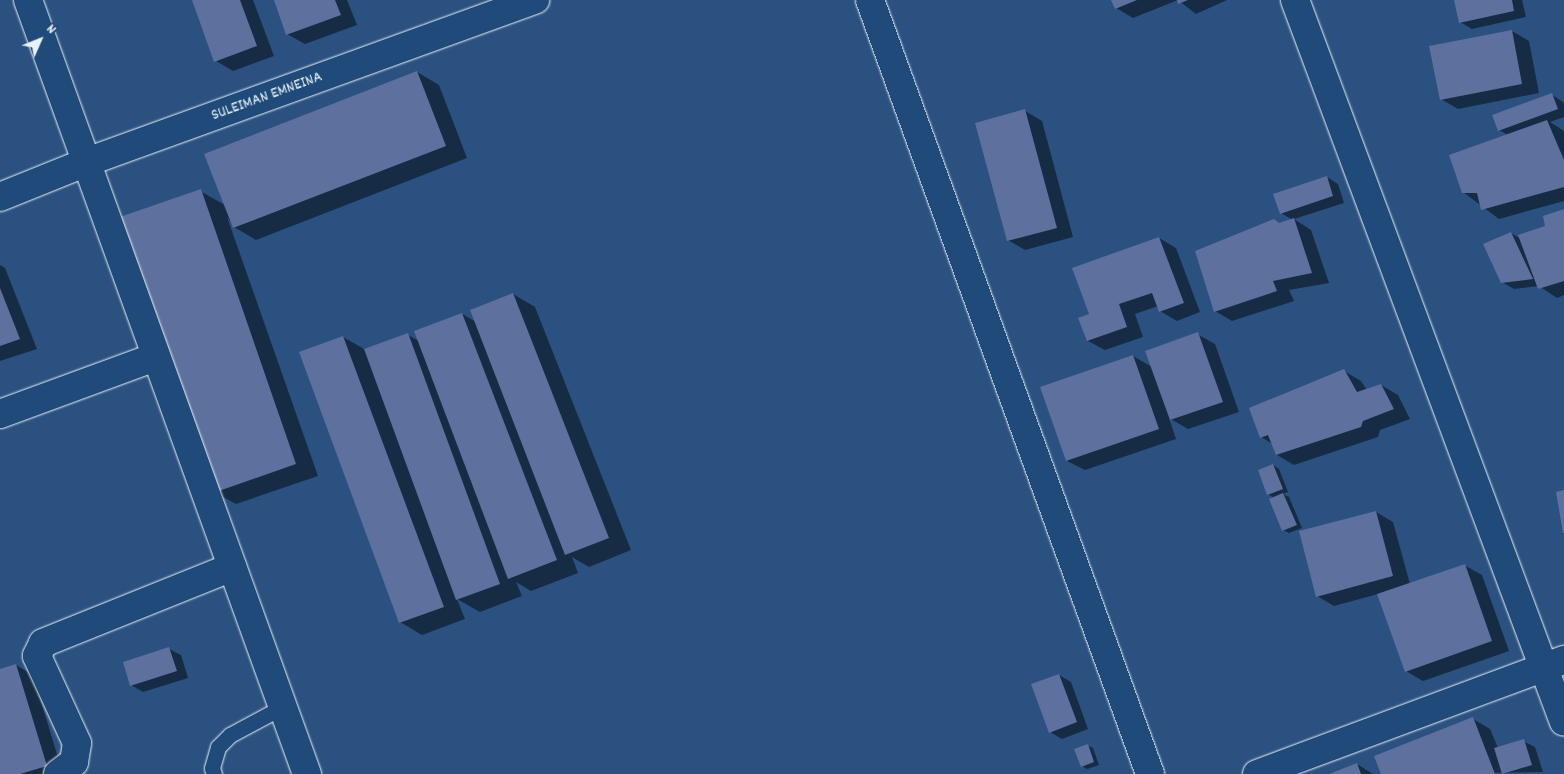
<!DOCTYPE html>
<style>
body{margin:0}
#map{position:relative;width:1564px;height:774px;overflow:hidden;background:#2a5180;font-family:Dekko,sans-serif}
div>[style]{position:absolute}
.shadow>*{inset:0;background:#0007}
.building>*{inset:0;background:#5e709e}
.roads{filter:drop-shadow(0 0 1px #e8f1f8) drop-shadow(0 0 1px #e8f1f8)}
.lane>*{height:15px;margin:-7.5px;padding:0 7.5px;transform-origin:7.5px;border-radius:7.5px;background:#1f4a7a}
.street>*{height:28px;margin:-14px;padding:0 14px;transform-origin:14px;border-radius:14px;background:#1f4a7a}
span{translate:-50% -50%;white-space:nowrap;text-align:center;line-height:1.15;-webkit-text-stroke:4px #1f4a7a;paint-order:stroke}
.street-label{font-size:16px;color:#e8f1f8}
.north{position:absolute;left:15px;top:15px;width:50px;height:50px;-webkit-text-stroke:4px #1f4a7a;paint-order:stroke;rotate:46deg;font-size:14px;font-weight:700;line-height:20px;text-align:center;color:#e8f1f8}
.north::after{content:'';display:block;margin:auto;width:18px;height:22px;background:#e8f1f8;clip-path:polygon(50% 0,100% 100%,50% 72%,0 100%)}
</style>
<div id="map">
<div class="shadow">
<div style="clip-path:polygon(193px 0,253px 0,274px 56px,233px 71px,216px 61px)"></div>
<div style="clip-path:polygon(275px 0,347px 0,357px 25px,305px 44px,287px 34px)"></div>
<div style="clip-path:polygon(1113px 0,1227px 0,1196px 14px,1178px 0,1133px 18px,1116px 8px)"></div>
<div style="clip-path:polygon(1450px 0,1522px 0,1526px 17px,1472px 29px,1460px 22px,1455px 0)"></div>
<div style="clip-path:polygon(1512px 31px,1529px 41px,1539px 93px,1458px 109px,1441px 99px)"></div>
<div style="clip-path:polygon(417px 72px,439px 85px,467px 158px,256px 240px,234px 227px,227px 217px,318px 476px,236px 504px,214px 492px,200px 191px,225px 205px)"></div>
<div style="clip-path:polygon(1551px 94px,1564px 103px,1564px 117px,1550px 122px,1564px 131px,1564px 201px,1499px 219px,1463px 192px,1508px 135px,1499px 130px)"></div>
<div style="clip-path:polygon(1025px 111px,1042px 121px,1073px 237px,1025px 250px,1008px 240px)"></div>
<div style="clip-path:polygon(1327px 177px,1338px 184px,1344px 203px,1294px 219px,1311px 230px,1329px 283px,1289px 290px,1294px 301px,1232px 321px,1215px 311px,1293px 220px,1281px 213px)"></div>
<div style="clip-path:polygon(1564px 210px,1564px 295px,1557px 298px,1539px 286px,1514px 289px,1502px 282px,1511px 233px,1521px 239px,1547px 226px)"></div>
<div style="clip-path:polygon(1159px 238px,1176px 248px,1200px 312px,1177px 321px,1160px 311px,1158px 306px,1135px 314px,1143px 337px,1105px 350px,1088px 341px,1091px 315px)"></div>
<div style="clip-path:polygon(0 265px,5px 268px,37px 349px,0 361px)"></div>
<div style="clip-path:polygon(513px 294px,535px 307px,631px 550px,589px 567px,572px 557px,578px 573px,531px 591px,516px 582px,522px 596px,480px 612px,457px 599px,465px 619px,422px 635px,400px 622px,343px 337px,366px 350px,408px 335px,419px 341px,462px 314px,476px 322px)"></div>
<div style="clip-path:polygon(1197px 334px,1215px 344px,1239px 412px,1188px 429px,1169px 418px,1176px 439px,1085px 470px,1067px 461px,1042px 388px,1133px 356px,1152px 367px)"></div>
<div style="clip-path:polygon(1344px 371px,1361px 381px,1367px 390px,1381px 385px,1398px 395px,1410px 419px,1380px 430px,1378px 437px,1294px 465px,1277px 455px,1273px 444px,1261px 437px)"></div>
<div style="clip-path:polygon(1273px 465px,1279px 469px,1288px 492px,1283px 494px,1289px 497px,1302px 528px,1289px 533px,1283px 530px,1274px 498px,1268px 494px)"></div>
<div style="clip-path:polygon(1376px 512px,1393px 522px,1410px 584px,1464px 565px,1482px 575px,1509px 651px,1423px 681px,1406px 671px,1378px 594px,1334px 606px,1317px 596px)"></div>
<div style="clip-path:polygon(169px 649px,181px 655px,188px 678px,143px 692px,131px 685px)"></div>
<div style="clip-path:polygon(16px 665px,33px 675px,63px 774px,0 774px,0 670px)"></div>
<div style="clip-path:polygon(1059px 675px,1071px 682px,1088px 729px,1062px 739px,1050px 732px)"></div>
<div style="clip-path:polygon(1473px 719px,1490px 729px,1498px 748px,1523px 741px,1535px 747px,1543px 772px,1382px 774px)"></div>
<div style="clip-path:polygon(1087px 745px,1093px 748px,1099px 765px,1087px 769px,1082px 766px)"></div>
<div style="clip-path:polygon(1357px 764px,1373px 774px,1332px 774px)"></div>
</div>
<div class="building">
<div style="clip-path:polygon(192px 0,240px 0,257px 46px,214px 62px)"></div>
<div style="clip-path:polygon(274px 0,335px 0,341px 15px,286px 35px)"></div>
<div style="clip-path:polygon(1111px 0,1137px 0,1115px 9px)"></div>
<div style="clip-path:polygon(1177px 0,1188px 0,1178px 4px)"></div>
<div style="clip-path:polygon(1454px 0,1512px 0,1514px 11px,1459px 23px)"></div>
<div style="clip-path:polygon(1512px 30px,1522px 84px,1440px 100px,1429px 46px)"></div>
<div style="clip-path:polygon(417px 71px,446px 146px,233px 228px,204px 154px)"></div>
<div style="clip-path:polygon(1552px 93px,1558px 109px,1498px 131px,1492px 115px)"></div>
<div style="clip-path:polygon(1025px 109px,1057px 228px,1007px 241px,975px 123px)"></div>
<div style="clip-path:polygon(1547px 120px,1564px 160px,1564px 187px,1481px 210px,1477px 193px,1462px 193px,1449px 155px)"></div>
<div style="clip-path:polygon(1327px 176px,1333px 196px,1280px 214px,1273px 194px)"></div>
<div style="clip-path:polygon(201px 189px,296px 464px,213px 493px,117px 218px)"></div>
<div style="clip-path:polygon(1564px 209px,1564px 281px,1538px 289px,1518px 235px,1545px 226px,1543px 216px)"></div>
<div style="clip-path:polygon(1294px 218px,1312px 273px,1273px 281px,1277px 291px,1214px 312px,1195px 251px,1274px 219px,1279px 223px)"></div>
<div style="clip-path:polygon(1511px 232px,1533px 279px,1501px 283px,1483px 244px)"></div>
<div style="clip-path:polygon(1159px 237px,1184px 303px,1159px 312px,1152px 293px,1119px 304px,1127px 327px,1087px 341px,1078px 318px,1089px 314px,1072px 268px)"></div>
<div style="clip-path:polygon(0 288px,20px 339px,0 346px)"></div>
<div style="clip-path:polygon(513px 293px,609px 538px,565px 555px,470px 310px)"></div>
<div style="clip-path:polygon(462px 313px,557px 560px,508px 579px,414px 331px)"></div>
<div style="clip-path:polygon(1198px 332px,1223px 402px,1170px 420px,1145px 351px)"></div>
<div style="clip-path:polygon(408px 333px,500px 584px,456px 600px,364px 349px)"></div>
<div style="clip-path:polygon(343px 336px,444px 607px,399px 623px,299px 352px)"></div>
<div style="clip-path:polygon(1133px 355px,1159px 429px,1066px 461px,1040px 387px)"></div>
<div style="clip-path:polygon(1344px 369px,1357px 392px,1381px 384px,1394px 409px,1363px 421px,1361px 427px,1276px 455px,1268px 435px,1260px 438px,1249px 408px)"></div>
<div style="clip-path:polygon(1273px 464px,1283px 489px,1267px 495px,1258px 470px)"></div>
<div style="clip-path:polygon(1564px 490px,1564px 533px,1563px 533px,1556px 492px)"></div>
<div style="clip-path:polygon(1283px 493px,1297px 525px,1282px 531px,1269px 499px)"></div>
<div style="clip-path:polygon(1376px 511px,1393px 576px,1316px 597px,1299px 531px)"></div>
<div style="clip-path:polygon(1465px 564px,1492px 641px,1405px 672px,1377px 594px)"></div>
<div style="clip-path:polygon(169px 647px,177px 671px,130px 686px,123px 662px)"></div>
<div style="clip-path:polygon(16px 664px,47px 766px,20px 774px,0 774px,0 669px)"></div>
<div style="clip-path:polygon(1059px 674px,1077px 722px,1049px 733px,1031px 684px)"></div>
<div style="clip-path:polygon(1473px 717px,1495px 774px,1381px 774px,1374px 756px)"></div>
<div style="clip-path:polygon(1524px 739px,1532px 765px,1502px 774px,1494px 748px)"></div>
<div style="clip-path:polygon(1088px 744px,1094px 762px,1081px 767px,1074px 749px)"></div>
<div style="clip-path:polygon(1357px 763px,1361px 774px,1329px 774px)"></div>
</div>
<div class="roads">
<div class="lane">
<div style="left:214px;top:774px;width:6px;rotate:-108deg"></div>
<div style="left:212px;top:768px;width:22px;rotate:-74deg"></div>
<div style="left:218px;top:747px;width:17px;rotate:-45deg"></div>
<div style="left:230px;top:735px;width:59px;rotate:-28.3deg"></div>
</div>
<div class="street">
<div style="left:28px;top:0;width:823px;rotate:70.18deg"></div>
<div style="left:870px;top:0;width:823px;rotate:70.11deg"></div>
<div style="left:1295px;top:0;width:770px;rotate:69.57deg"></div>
<div style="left:0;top:197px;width:91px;rotate:-22deg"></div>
<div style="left:84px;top:163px;width:480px;rotate:-19.9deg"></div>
<div style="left:0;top:414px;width:165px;rotate:-20.2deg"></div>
<div style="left:58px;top:774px;width:20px;rotate:-37deg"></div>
<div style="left:74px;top:762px;width:19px;rotate:-81deg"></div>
<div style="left:77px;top:743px;width:96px;rotate:-114.7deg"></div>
<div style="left:37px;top:656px;width:14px;rotate:-65deg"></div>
<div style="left:43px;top:643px;width:204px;rotate:-21.9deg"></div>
<div style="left:1257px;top:774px;width:327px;rotate:-20.4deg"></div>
</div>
</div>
<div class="street-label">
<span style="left:267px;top:97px;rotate:-20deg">SULEIMAN EMNEINA</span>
</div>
<div class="north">N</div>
</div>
